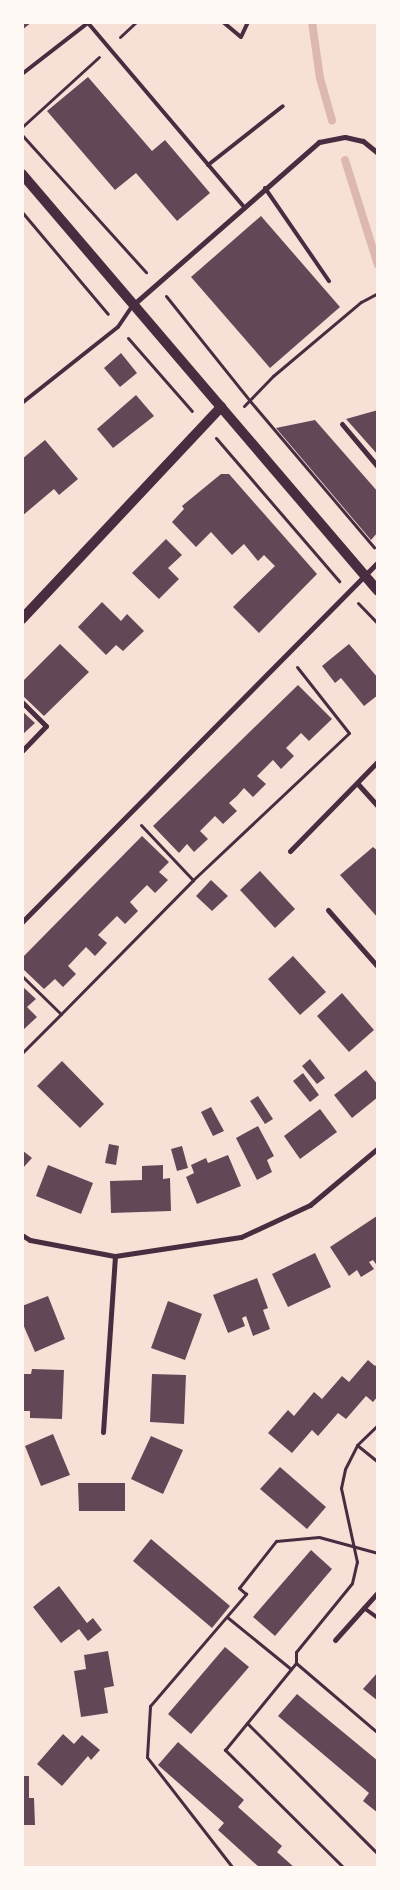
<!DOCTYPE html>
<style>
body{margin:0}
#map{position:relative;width:400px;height:1890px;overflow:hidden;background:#f7e1d7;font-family:Karla,sans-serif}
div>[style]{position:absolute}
.stream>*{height:8px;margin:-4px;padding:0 4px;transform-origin:4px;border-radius:4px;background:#dcb8b0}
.building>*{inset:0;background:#644757}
.path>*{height:3px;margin:-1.5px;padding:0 1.5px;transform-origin:1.5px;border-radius:1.5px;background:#4a2c40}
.service>*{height:4px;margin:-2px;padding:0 2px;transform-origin:2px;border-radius:2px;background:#4a2c40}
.minor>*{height:5px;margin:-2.5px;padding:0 2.5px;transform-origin:2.5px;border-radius:2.5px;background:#4a2c40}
.secondary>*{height:10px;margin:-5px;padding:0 5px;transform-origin:5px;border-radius:5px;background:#4a2c40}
span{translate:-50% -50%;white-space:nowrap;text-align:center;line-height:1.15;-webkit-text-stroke:4px #fffaf5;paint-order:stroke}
.frame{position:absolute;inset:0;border:24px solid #fffaf5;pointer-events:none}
</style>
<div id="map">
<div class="stream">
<div style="left:312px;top:22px;width:57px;rotate:81.9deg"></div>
<div style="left:320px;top:78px;width:44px;rotate:74.1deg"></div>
<div style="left:345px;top:160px;width:110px;rotate:72.6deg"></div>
</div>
<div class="building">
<div style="clip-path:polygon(22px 22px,32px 22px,22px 30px)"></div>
<div style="clip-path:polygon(88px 77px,152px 151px,165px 140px,210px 193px,177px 221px,136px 173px,115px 190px,47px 111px)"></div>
<div style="clip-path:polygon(261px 216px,340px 307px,270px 368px,191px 277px)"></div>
<div style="clip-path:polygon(121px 353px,137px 373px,120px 387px,104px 368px)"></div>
<div style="clip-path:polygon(136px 395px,154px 416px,113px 448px,97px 429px)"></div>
<div style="clip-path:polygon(378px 410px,378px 455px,346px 419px)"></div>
<div style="clip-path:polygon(315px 420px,378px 492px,378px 532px,371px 540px,276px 428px)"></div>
<div style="clip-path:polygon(45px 440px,78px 479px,59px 495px,54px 489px,22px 516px,22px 459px)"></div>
<div style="clip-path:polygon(221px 474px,229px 474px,317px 574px,259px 633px,233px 607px,275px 566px,264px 555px,258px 561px,244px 544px,232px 555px,211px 532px,196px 547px,172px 522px,184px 509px,182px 506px)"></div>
<div style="clip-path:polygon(166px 539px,182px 555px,168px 568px,179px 579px,159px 599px,132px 573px)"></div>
<div style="clip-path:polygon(102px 602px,121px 621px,127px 614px,144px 631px,123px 651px,116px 645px,106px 655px,78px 627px)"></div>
<div style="clip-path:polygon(60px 644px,89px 672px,44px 716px,22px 695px,22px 682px)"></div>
<div style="clip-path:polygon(349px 644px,378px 678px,378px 695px,364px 706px,341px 678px,335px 683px,322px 666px)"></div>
<div style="clip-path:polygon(298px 685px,332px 719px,309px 741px,301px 733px,286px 748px,294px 756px,281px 769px,273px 760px,257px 776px,266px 784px,253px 797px,244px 788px,237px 796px,229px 803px,237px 811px,223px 824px,215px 816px,200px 831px,208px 839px,194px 852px,187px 844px,179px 853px,153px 826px)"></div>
<div style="clip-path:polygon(22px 711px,35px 723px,22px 735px)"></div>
<div style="clip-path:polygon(142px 836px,169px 862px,159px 872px,168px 880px,155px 893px,147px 885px,130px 902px,138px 911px,125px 924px,117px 916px,98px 935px,107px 943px,95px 956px,86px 947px,68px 966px,76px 974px,63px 987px,55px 979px,44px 989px,22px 968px,22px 958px)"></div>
<div style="clip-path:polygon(373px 847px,378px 851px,378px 918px,340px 875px)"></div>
<div style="clip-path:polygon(260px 871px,295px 909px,275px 928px,240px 890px)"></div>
<div style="clip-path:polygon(211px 880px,228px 896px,212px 911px,196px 896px)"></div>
<div style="clip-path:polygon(293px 956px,326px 992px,300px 1015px,268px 979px)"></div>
<div style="clip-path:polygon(22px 986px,36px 999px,27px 1007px,37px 1017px,22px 1031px)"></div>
<div style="clip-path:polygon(342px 993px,374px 1030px,349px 1052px,317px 1016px)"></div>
<div style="clip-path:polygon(310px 1059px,325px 1078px,317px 1084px,302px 1066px)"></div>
<div style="clip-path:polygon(62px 1061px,104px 1104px,80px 1128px,37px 1086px)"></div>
<div style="clip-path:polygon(366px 1070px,378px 1085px,378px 1097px,352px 1118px,334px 1095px)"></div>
<div style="clip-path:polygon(303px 1073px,319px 1095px,310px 1102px,293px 1081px)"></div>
<div style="clip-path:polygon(258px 1096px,273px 1119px,265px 1124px,250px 1101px)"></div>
<div style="clip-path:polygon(211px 1107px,224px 1131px,213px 1136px,201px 1112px)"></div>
<div style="clip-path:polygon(320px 1109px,337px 1132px,300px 1159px,284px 1136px)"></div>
<div style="clip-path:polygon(258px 1126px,274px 1156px,267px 1160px,272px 1172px,257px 1180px,236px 1138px)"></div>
<div style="clip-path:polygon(109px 1144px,119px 1146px,116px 1165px,105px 1163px)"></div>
<div style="clip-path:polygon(182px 1146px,188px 1168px,177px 1171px,171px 1149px)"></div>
<div style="clip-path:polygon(22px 1150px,32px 1158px,22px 1169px)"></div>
<div style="clip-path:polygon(228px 1155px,241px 1186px,197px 1204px,186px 1177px,194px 1173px,191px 1165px,206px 1158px,208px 1163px)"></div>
<div style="clip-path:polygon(48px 1165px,93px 1183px,81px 1214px,36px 1196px)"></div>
<div style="clip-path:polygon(163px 1165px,163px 1179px,170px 1178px,171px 1211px,111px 1213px,110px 1181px,142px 1180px,142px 1166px)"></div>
<div style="clip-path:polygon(377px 1216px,378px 1267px,373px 1260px,369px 1262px,374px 1269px,361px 1277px,357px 1270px,349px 1276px,330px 1247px)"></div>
<div style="clip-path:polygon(315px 1253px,331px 1287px,288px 1307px,272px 1274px)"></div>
<div style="clip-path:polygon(257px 1278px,268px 1308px,263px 1310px,270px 1329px,253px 1336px,246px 1316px,242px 1318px,245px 1326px,228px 1333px,213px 1295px)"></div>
<div style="clip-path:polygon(48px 1296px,65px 1339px,35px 1352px,22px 1322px,22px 1306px)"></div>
<div style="clip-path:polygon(168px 1301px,202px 1314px,185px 1360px,151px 1348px)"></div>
<div style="clip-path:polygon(368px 1360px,375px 1366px,378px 1363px,378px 1396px,373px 1402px,366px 1396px,346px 1419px,338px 1413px,318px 1436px,312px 1430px,292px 1453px,268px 1433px,288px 1410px,294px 1416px,314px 1392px,322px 1399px,342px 1376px,349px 1382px)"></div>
<div style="clip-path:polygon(32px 1369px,64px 1370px,62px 1419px,30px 1418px,30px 1411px,22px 1411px,22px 1374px,31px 1374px)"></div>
<div style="clip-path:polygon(152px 1374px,186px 1375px,184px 1424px,150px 1422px)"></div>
<div style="clip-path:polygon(53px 1434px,70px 1475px,41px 1486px,25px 1446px)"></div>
<div style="clip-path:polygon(151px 1436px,183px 1450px,163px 1494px,131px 1479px)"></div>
<div style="clip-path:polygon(280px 1467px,326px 1507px,307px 1529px,260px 1489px)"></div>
<div style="clip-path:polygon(78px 1483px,125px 1483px,125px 1511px,79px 1511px)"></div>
<div style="clip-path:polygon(151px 1539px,230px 1606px,212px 1628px,133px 1561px)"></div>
<div style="clip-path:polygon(311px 1550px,332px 1569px,275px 1636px,253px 1617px)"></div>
<div style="clip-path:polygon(59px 1586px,87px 1623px,93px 1618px,102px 1630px,88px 1641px,79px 1629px,61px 1643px,33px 1607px)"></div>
<div style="clip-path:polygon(225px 1647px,249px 1667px,191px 1734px,168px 1714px)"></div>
<div style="clip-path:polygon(108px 1651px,114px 1686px,104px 1688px,108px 1713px,81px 1717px,74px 1671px,86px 1669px,84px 1655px)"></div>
<div style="clip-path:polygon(378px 1672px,378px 1701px,363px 1689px)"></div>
<div style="clip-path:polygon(297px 1694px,378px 1761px,378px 1813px,363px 1801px,369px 1793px,278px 1716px)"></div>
<div style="clip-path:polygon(63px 1734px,74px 1744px,82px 1735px,100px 1750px,91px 1760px,88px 1756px,62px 1786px,37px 1764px)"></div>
<div style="clip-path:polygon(178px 1742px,244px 1800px,238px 1807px,282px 1846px,277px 1852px,295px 1868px,260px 1868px,218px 1830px,224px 1823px,158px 1765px)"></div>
<div style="clip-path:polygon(22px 1776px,29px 1776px,29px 1798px,34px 1798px,35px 1825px,22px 1825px)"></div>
</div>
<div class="path">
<div style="left:120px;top:37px;width:22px;rotate:-43deg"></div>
<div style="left:22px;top:127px;width:104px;rotate:-42.3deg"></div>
<div style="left:22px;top:135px;width:185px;rotate:47.9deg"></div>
<div style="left:22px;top:212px;width:133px;rotate:49.9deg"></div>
<div style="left:166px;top:296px;width:134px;rotate:51.3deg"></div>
<div style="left:250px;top:401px;width:192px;rotate:49.7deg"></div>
<div style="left:128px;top:338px;width:97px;rotate:48.8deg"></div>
<div style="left:244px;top:406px;width:42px;rotate:-46deg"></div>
<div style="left:273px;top:376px;width:115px;rotate:-40.1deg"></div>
<div style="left:361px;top:302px;width:19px;rotate:-28deg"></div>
<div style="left:216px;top:438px;width:189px;rotate:49.3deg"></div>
<div style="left:358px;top:603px;width:29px;rotate:46deg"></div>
<div style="left:141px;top:825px;width:76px;rotate:46.6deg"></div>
<div style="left:193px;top:880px;width:214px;rotate:-43.3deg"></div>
<div style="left:349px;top:733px;width:84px;rotate:-128.2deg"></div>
<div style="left:22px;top:976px;width:54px;rotate:44.3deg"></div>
<div style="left:61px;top:1014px;width:188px;rotate:-45.4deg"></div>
<div style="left:22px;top:1053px;width:55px;rotate:-45deg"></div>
<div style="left:357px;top:1445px;width:27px;rotate:39deg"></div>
<div style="left:227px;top:1617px;width:82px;rotate:39.1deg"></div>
<div style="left:296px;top:1663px;width:108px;rotate:40.5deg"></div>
<div style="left:247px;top:1723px;width:185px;rotate:45deg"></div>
<div style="left:233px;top:1868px;width:140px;rotate:-127.8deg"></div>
<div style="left:147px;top:1757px;width:51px;rotate:-86.6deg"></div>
<div style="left:150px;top:1706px;width:148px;rotate:-49.4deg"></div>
<div style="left:246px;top:1594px;width:9px;rotate:-139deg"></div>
<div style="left:239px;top:1588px;width:60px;rotate:-51.8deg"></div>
<div style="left:276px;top:1541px;width:43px;rotate:-5.3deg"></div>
<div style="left:319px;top:1537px;width:61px;rotate:15.2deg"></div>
<div style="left:344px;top:1868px;width:168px;rotate:-135.2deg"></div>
<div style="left:225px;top:1750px;width:112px;rotate:-50.8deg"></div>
<div style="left:296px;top:1663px;width:11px;rotate:-90deg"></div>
<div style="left:296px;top:1652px;width:89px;rotate:-50.9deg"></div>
<div style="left:352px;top:1583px;width:22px;rotate:-77deg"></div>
<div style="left:357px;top:1562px;width:76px;rotate:-102.2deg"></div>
<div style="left:341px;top:1488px;width:19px;rotate:-78deg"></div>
<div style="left:345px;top:1469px;width:27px;rotate:-63deg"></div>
<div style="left:357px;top:1445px;width:29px;rotate:-44deg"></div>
</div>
<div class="service">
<div style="left:223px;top:22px;width:23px;rotate:40deg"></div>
<div style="left:241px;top:37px;width:17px;rotate:-65deg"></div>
<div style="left:88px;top:23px;width:240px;rotate:49.7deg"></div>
<div style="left:22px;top:74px;width:85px;rotate:-37.8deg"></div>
<div style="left:208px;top:165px;width:95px;rotate:-38.2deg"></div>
<div style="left:265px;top:188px;width:113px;rotate:55.5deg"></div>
<div style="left:22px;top:403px;width:122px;rotate:-38.4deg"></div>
<div style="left:118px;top:327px;width:25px;rotate:-56deg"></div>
<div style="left:364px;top:1608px;width:17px;rotate:36deg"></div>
</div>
<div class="minor">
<div style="left:134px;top:304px;width:246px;rotate:-41.2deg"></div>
<div style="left:319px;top:142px;width:26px;rotate:-11deg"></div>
<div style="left:345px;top:137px;width:18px;rotate:13deg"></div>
<div style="left:363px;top:141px;width:19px;rotate:39deg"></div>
<div style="left:342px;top:424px;width:56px;rotate:50.1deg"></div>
<div style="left:22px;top:702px;width:34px;rotate:45deg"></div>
<div style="left:46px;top:726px;width:35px;rotate:134deg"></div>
<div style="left:357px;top:783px;width:31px;rotate:48deg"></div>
<div style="left:290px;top:851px;width:126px;rotate:-45.6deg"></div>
<div style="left:328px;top:910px;width:76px;rotate:48.7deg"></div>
<div style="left:22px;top:922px;width:506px;rotate:-45.32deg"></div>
<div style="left:22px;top:1235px;width:9px;rotate:32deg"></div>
<div style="left:30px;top:1240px;width:86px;rotate:10.7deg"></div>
<div style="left:115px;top:1256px;width:127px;rotate:-8.6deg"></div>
<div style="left:241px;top:1237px;width:76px;rotate:-24.9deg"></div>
<div style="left:310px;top:1205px;width:89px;rotate:-40deg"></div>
<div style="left:103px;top:1432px;width:176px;rotate:-86.1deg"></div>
<div style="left:335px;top:1640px;width:64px;rotate:-48.1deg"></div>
</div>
<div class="secondary">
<div style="left:22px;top:174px;width:548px;rotate:49.51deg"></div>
<div style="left:22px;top:619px;width:291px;rotate:-46.8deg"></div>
</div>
<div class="frame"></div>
</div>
